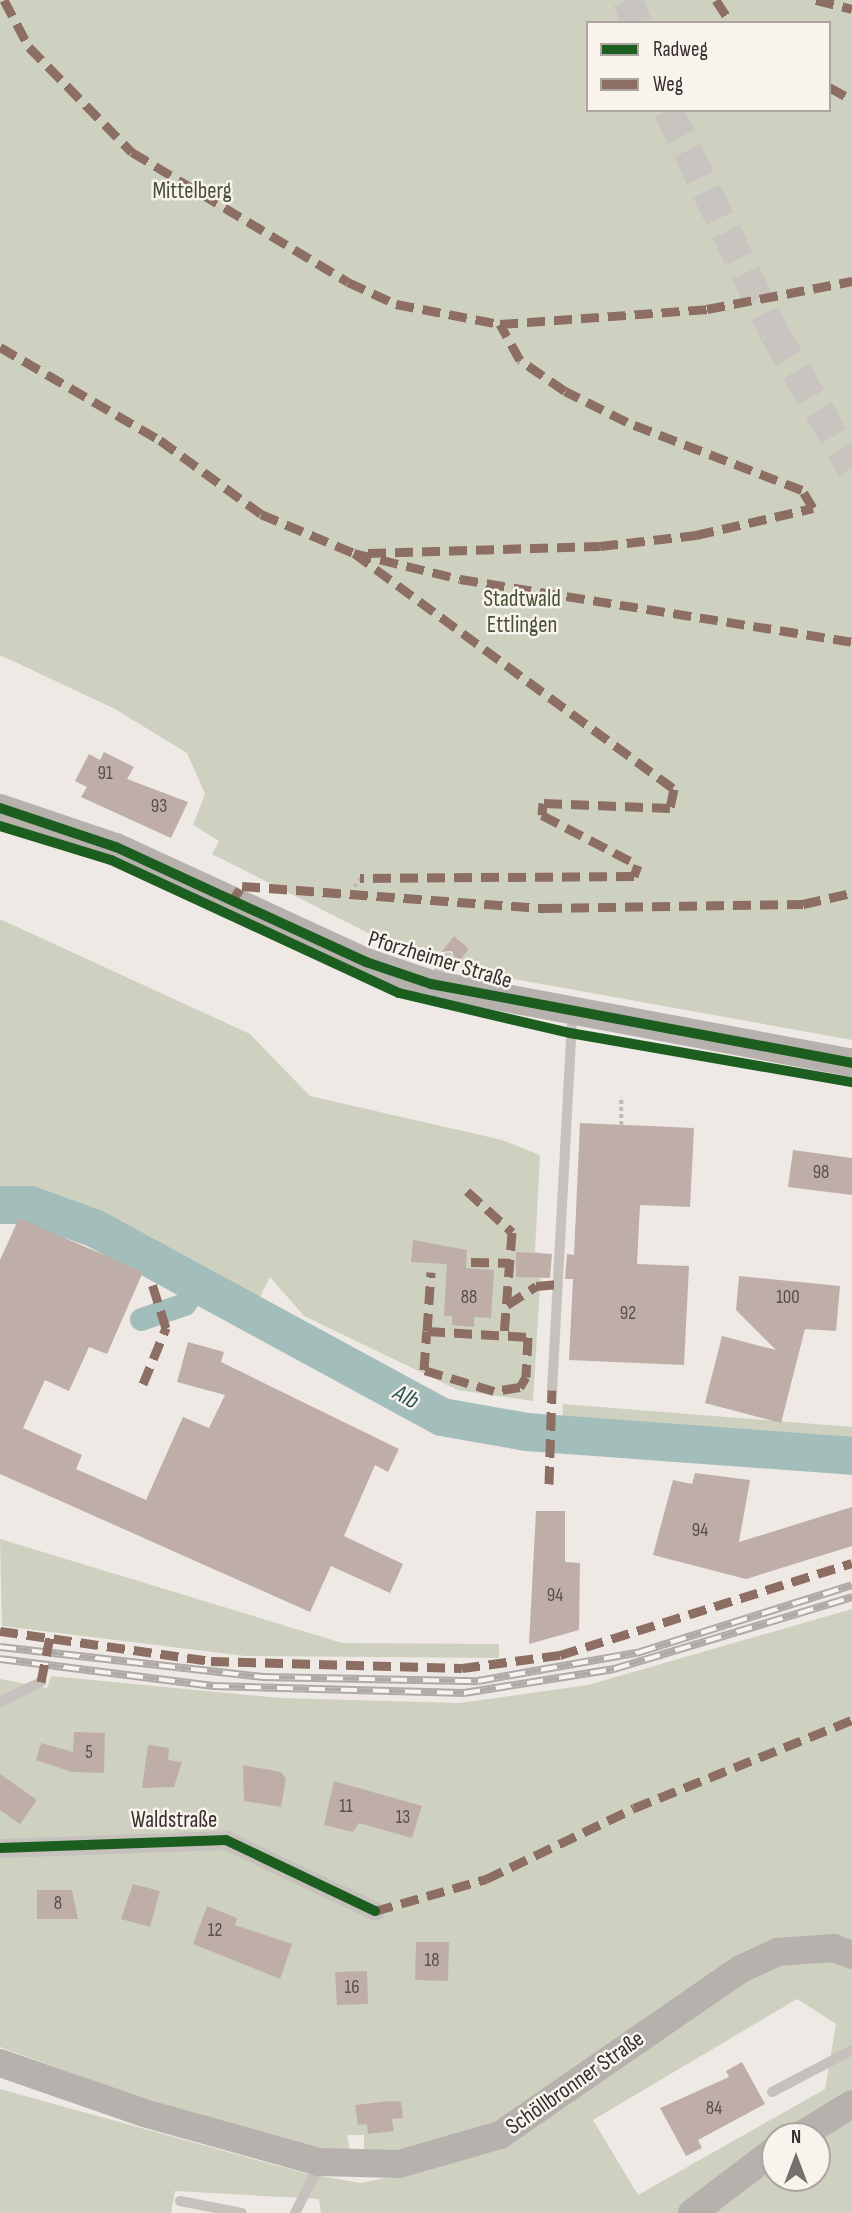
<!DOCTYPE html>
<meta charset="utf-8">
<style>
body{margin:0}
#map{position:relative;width:852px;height:2213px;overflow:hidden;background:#eee9e4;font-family:"Sofia Sans Condensed",sans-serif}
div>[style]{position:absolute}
.green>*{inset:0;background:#cfd1c0}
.canal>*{height:23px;margin:-11.5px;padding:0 11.5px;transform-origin:11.5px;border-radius:11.5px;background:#a3bdbb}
.river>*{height:38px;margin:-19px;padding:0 19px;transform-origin:19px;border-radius:19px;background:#a3bdbb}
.building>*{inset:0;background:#bfaea8}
.primary-tunnel>*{height:30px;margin-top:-15px;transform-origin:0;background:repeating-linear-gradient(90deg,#c9c4bf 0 30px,transparent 0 45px)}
.path>*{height:3.5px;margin-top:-1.75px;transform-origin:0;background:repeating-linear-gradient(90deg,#bfb9b6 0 3.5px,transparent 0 7px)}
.service>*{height:10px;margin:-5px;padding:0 5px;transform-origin:5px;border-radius:5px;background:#c7c1bd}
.minor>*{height:19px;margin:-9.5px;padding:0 9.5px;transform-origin:9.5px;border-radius:9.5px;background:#c7c1bd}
.secondary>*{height:28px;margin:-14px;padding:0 14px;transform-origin:14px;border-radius:14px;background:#b7b1ae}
.rail>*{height:8px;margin-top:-4px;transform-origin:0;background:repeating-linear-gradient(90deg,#f8f3ed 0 16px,#afaaa8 0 32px);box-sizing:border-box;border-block:2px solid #afaaa8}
.quiet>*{height:9px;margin-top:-4.5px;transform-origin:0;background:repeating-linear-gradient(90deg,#8d6e63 0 18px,transparent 0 27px)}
.cycleway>*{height:10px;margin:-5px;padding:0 5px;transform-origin:5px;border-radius:5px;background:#1b5e20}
span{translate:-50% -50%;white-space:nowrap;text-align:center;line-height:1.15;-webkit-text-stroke:5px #f8f3ed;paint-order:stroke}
.number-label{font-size:19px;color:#594e4a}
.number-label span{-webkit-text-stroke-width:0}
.park-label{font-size:23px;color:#485232}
.street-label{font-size:23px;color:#372e2b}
.water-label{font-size:24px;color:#255354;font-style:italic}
.legend{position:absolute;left:586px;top:21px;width:245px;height:91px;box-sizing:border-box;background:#f8f3ed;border:2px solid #aba49f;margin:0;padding:9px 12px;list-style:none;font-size:21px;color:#372e2b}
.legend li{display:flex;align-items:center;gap:14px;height:35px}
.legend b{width:35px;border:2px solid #aba49f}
.north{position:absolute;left:761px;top:2122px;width:70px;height:70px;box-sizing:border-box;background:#f8f3ed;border:2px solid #aba49f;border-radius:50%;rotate:0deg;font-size:19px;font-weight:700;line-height:28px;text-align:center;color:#372e2b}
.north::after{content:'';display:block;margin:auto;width:24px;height:32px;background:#776f6c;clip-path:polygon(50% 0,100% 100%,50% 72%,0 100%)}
</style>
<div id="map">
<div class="green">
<div style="clip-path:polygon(evenodd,0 0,852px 0,852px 1040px,481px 973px,456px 965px,469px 949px,454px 936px,441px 952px,380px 939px,212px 854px,219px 841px,193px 825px,205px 794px,187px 753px,115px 709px,0 655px,0 0,588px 23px,829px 23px,829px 110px,588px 110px,588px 23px)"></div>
<div style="clip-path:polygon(0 919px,250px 1034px,310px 1096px,502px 1140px,540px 1155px,535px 1252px,542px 1253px,533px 1401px,458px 1390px,304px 1316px,270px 1277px,260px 1297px,218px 1286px,114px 1229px,31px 1194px,0 1194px)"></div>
<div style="clip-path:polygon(563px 1404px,852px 1427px,852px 1473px,562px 1452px)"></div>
<div style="clip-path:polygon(0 1539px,342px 1643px,499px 1644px,499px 1658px,245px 1656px,2px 1626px)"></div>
<div style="clip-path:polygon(evenodd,852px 1609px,852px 2213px,321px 2213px,319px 2199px,175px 2191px,171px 2213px,0 2213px,0 2089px,304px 2173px,360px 2183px,426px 2170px,364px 2153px,364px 2135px,347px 2135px,350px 2152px,317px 2147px,152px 2102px,0 2047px,0 1679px,47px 1688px,51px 1676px,280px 1698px,459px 1703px,588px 1685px,852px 1609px,797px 1999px,836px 2024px,825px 2089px,638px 2195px,593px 2120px,797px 1999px,852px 1609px,775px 2136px,817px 2136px,817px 2178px,775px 2178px,775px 2136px)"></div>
</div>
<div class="canal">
<div style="left:141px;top:1319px;width:46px;rotate:-19.2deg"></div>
<div style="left:184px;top:1304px;width:22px;rotate:-51deg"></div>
</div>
<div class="river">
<div style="left:0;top:1205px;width:30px"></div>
<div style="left:30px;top:1205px;width:68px;rotate:19.8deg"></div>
<div style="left:94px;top:1228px;width:396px;rotate:28.5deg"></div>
<div style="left:442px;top:1417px;width:86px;rotate:10deg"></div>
<div style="left:527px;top:1432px;width:326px;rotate:4.2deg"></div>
</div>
<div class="building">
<div style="clip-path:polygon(104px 752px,134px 767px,127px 779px,188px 802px,171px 838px,81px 797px,87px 787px,75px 781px,89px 754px,100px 760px)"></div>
<div style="clip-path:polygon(454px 936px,469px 949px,456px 965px,452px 951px,441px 952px)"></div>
<div style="clip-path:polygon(580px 1123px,694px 1128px,690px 1207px,640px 1205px,637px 1264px,689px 1266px,684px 1365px,569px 1360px,573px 1279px,565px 1279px,567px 1254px,574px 1255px)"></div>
<div style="clip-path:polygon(793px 1150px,852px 1158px,852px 1195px,788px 1187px)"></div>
<div style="clip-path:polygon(19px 1218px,143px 1272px,107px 1354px,89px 1347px,69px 1391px,45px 1380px,23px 1428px,82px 1455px,76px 1469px,146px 1500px,183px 1417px,209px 1428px,225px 1395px,177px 1382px,188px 1342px,224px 1352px,221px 1362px,399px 1449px,388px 1472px,375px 1465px,344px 1536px,403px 1564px,390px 1593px,331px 1566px,310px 1612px,0 1474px,0 1260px)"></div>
<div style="clip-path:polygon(413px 1240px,467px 1250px,466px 1268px,494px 1270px,491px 1318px,474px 1317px,474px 1327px,452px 1325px,452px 1316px,444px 1316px,447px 1264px,411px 1262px)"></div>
<div style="clip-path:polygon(516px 1252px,552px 1254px,550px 1278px,516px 1277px)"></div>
<div style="clip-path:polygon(739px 1276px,840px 1286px,836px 1331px,805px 1329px,781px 1423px,705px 1403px,722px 1336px,776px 1350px,736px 1310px)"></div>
<div style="clip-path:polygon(695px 1473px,750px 1480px,739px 1542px,852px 1507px,852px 1546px,746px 1579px,653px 1555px,673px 1480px,692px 1484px)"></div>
<div style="clip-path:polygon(536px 1511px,565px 1511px,565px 1562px,580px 1563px,579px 1630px,529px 1644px)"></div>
<div style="clip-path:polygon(74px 1732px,105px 1733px,104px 1773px,72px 1772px,36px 1760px,41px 1743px,73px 1752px)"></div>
<div style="clip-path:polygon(148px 1745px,169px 1748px,168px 1760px,182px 1762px,174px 1787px,142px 1788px)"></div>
<div style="clip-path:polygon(243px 1765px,281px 1772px,286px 1779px,281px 1807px,244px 1801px)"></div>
<div style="clip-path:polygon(0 1774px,37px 1800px,20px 1824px,0 1810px)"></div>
<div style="clip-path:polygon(334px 1781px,422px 1806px,412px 1838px,359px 1823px,353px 1832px,324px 1825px)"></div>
<div style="clip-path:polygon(133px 1884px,160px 1891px,150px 1927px,121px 1919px)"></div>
<div style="clip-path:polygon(37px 1890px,72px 1890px,78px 1919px,37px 1919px)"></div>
<div style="clip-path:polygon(207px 1906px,237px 1918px,235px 1925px,292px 1944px,280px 1979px,193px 1944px)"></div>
<div style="clip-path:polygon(416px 1942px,449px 1942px,448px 1981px,415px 1980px)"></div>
<div style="clip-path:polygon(367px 1971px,368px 2004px,337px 2005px,335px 1972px)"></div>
<div style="clip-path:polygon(742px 2062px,765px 2104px,698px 2140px,702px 2148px,686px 2156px,660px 2108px,729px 2077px,726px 2071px)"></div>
<div style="clip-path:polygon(390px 2101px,401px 2102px,403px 2118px,392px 2119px,394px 2131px,368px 2134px,367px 2124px,358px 2125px,355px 2105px)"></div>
</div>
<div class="primary-tunnel">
<div style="left:628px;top:0;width:25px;rotate:69deg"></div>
<div style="left:668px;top:110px;width:246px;rotate:64.5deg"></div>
<div style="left:774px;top:332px;width:157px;rotate:60.2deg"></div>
</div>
<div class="path">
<div style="left:351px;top:893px;width:17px;rotate:-59deg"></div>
<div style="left:621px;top:1125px;width:28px;rotate:-90deg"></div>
</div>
<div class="service">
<div style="left:433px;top:981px;width:28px;rotate:-58deg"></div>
<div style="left:552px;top:1390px;width:376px;rotate:-86.9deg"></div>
<div style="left:0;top:1702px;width:46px;rotate:-26deg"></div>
<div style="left:772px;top:2092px;width:90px;rotate:-27.7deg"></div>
<div style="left:180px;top:2201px;width:63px;rotate:11deg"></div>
<div style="left:295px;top:2213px;width:53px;rotate:-62.9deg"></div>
</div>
<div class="minor">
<div style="left:0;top:1848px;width:226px;rotate:-2deg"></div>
<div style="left:226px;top:1840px;width:165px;rotate:25.5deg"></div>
</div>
<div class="secondary">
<div style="left:0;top:808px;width:122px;rotate:18.6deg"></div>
<div style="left:116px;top:847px;width:275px;rotate:24.7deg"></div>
<div style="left:366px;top:962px;width:69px;rotate:18.7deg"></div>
<div style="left:431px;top:984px;width:428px;rotate:10.6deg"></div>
<div style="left:0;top:2063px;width:152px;rotate:19.1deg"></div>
<div style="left:144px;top:2113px;width:182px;rotate:15.6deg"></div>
<div style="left:319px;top:2162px;width:80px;rotate:1.4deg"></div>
<div style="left:399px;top:2164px;width:105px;rotate:-16deg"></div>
<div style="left:500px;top:2135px;width:293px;rotate:-34.6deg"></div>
<div style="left:741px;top:1969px;width:40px;rotate:-25deg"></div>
<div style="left:777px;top:1952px;width:57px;rotate:-4deg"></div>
<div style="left:834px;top:1948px;width:19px;rotate:21deg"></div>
<div style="left:800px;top:2136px;width:61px;rotate:-31.6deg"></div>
<div style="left:692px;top:2213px;width:104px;rotate:-37.2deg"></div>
</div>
<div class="rail">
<div style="left:0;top:1647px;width:265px;rotate:6.5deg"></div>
<div style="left:263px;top:1677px;width:215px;rotate:1.1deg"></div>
<div style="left:478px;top:1681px;width:165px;rotate:-10.1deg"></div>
<div style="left:640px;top:1652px;width:222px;rotate:-17.5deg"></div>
<div style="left:0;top:1659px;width:215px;rotate:7.2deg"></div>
<div style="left:213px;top:1686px;width:251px;rotate:1.6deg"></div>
<div style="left:464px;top:1693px;width:152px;rotate:-9.1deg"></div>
<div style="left:614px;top:1669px;width:249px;rotate:-16.8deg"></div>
</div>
<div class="quiet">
<div style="left:4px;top:0;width:53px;rotate:62deg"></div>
<div style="left:29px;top:47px;width:147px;rotate:45.6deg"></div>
<div style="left:132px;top:152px;width:252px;rotate:31deg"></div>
<div style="left:348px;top:282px;width:53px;rotate:24.6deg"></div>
<div style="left:396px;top:304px;width:106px;rotate:10.9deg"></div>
<div style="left:500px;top:324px;width:208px;rotate:-4.1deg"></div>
<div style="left:707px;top:309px;width:148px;rotate:-10.9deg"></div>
<div style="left:716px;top:0;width:27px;rotate:57deg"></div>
<div style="left:816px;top:0;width:37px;rotate:14deg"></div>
<div style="left:829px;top:87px;width:26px;rotate:29deg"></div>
<div style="left:0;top:347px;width:185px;rotate:30.2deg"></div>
<div style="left:160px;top:440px;width:125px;rotate:36.2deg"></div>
<div style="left:261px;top:514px;width:101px;rotate:22.8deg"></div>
<div style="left:354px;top:553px;width:109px;rotate:13.8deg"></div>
<div style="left:460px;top:579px;width:397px;rotate:9.1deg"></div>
<div style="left:354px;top:553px;width:398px;rotate:36.4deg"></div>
<div style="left:674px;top:789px;width:19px;rotate:102deg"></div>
<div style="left:670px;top:808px;width:127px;rotate:-177.7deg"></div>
<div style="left:543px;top:803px;width:12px;rotate:95deg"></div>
<div style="left:542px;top:815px;width:108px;rotate:27.5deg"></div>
<div style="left:638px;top:865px;width:12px;rotate:110deg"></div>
<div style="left:634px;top:876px;width:274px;rotate:179.6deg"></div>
<div style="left:368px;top:553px;width:232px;rotate:-1.7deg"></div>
<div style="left:600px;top:546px;width:97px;rotate:-6.5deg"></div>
<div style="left:696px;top:535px;width:120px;rotate:-13deg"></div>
<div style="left:813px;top:508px;width:21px;rotate:-121deg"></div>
<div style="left:802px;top:490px;width:188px;rotate:-158.8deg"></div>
<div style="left:627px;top:422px;width:69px;rotate:-153.4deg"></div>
<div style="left:565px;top:391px;width:55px;rotate:-145.4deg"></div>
<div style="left:520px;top:360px;width:41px;rotate:-119.1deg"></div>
<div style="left:230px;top:904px;width:22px;rotate:-56deg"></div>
<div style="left:242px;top:886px;width:303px;rotate:4.2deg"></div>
<div style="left:544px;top:908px;width:259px;rotate:-0.9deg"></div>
<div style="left:803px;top:904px;width:50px;rotate:-12.7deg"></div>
<div style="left:467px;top:1191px;width:61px;rotate:42.3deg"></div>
<div style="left:512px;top:1232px;width:104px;rotate:94.4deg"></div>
<div style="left:471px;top:1262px;width:39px;rotate:1deg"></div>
<div style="left:507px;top:1305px;width:35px;rotate:-33deg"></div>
<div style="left:536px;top:1286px;width:23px;rotate:-5deg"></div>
<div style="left:427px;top:1331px;width:101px;rotate:3.4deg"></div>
<div style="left:528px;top:1337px;width:40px;rotate:92.9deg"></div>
<div style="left:526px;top:1377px;width:12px;rotate:121deg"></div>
<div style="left:520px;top:1387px;width:26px;rotate:171deg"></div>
<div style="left:494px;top:1391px;width:73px;rotate:-163.3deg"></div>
<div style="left:424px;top:1370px;width:39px;rotate:-86deg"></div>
<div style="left:427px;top:1331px;width:59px;rotate:-86.1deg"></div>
<div style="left:143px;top:1384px;width:61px;rotate:-67.7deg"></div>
<div style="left:166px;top:1328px;width:50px;rotate:-107.4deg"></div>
<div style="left:549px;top:1484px;width:94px;rotate:-88.2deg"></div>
<div style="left:0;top:1631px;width:213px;rotate:8.1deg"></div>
<div style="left:211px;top:1661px;width:251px;rotate:1.6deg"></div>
<div style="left:462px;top:1668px;width:99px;rotate:-7.6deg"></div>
<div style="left:560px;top:1655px;width:306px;rotate:-17.5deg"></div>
<div style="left:41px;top:1682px;width:47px;rotate:-78.9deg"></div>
<div style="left:375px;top:1911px;width:116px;rotate:-16.1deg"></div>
<div style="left:486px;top:1879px;width:164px;rotate:-25.6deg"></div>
<div style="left:634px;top:1808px;width:235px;rotate:-22deg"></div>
</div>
<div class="cycleway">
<div style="left:0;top:808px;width:122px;rotate:18.6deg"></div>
<div style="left:116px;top:847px;width:275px;rotate:24.7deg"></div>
<div style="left:366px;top:962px;width:69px;rotate:18.7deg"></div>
<div style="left:431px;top:984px;width:428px;rotate:10.6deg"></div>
<div style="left:0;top:826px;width:116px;rotate:17deg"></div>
<div style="left:111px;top:860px;width:317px;rotate:24.8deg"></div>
<div style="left:399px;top:993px;width:176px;rotate:13.2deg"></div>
<div style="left:570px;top:1033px;width:286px;rotate:9.9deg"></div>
<div style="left:0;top:1848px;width:226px;rotate:-2deg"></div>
<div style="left:226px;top:1840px;width:165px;rotate:25.5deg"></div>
</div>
<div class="number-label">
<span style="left:105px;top:774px">91</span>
<span style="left:159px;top:807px">93</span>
<span style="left:821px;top:1173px">98</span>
<span style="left:469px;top:1298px">88</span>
<span style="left:788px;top:1298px">100</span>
<span style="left:628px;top:1314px">92</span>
<span style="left:700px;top:1531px">94</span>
<span style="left:555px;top:1596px">94</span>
<span style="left:89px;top:1753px">5</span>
<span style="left:346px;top:1807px">11</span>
<span style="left:403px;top:1818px">13</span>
<span style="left:58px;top:1904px">8</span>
<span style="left:215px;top:1931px">12</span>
<span style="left:432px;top:1961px">18</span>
<span style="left:352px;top:1988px">16</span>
<span style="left:714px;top:2109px">84</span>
</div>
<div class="park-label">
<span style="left:192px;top:191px">Mittelberg</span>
<span style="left:522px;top:612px">Stadtwald<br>Ettlingen</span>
</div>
<div class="street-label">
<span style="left:440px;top:960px;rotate:17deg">Pforzheimer Straße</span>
<span style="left:174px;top:1820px">Waldstraße</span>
<span style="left:575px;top:2083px;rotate:-35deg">Schöllbronner Straße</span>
</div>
<div class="water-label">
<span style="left:406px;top:1397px;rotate:29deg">Alb</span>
</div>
<ul class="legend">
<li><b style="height:9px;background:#1b5e20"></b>Radweg</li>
<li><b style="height:9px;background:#8d6e63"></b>Weg</li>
</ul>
<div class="north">N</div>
</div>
